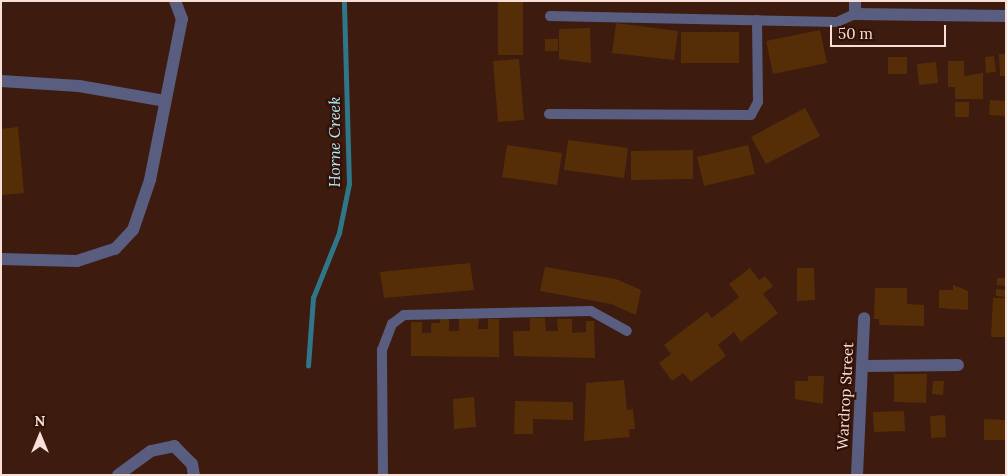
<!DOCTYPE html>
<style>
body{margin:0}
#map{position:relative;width:1007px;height:476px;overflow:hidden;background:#3d1b0f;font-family:Lora,serif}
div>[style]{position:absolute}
.stream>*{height:4.5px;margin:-2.25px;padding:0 2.25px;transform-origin:2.25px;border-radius:2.25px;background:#307689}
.building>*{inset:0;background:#552e08}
.service>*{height:10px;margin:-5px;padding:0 5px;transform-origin:5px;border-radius:5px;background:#595d80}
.minor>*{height:12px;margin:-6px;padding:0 6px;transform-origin:6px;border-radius:6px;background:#595d80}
span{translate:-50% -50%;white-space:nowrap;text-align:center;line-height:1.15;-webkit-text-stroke:4.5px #321106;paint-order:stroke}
.street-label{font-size:15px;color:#f8e0d8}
.water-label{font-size:16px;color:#afe8f9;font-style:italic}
.frame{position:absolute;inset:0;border:2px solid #f8e0d8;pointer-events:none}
.north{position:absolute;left:15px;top:411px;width:50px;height:50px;-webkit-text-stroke:4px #321106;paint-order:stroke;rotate:0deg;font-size:14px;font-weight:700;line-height:20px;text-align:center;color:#f8e0d8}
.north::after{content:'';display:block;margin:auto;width:18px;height:22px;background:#f8e0d8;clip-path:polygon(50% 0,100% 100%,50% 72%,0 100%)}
.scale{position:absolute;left:830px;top:25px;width:116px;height:22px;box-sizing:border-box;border:2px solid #f8e0d8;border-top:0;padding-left:6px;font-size:15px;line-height:18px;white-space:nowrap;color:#f8e0d8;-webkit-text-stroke:4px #321106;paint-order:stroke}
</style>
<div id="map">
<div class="stream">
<div style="left:308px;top:366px;width:68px;rotate:-85.8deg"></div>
<div style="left:313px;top:298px;width:70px;rotate:-68.2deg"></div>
<div style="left:339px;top:233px;width:50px;rotate:-78.5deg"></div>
<div style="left:349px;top:184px;width:183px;rotate:-91.6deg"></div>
</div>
<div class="building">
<div style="clip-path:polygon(498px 1px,523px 1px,523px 55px,498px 55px)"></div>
<div style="clip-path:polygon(616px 23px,678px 31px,674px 60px,612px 53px)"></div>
<div style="clip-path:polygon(590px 28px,591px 63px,559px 59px,559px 29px)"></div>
<div style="clip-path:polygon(820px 30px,827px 63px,773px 74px,766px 41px)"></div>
<div style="clip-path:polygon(681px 32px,739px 32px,739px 63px,681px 63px)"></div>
<div style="clip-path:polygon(545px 39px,558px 39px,558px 51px,545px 51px)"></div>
<div style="clip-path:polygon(999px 54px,1006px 54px,1006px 76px,1000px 76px)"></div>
<div style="clip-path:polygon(994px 56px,996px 72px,986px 73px,985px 57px)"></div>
<div style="clip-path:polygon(888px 57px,907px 57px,907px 74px,888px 74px)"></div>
<div style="clip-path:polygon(519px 59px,524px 120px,498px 122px,493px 61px)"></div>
<div style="clip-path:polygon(948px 61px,964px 61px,964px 76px,983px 73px,983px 99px,955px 99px,955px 87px,948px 87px)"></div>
<div style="clip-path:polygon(936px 62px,938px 83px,919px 85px,917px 64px)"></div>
<div style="clip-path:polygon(990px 100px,1006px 101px,1006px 116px,989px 115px)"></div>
<div style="clip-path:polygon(955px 102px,969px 102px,969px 117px,955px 117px)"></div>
<div style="clip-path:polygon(805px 108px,820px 136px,766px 164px,751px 137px)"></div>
<div style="clip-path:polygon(18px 127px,24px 193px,1px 195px,1px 129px)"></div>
<div style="clip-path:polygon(568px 140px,628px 148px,624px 178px,564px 170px)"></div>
<div style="clip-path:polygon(507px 145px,562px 153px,557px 185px,502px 177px)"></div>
<div style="clip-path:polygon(748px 145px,755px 174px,704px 186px,697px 157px)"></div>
<div style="clip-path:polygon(693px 150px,693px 179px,631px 180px,631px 151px)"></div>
<div style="clip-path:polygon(470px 263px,474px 290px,384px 298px,380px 272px)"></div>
<div style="clip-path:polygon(545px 267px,616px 279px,641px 290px,636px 315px,611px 304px,540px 291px)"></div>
<div style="clip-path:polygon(750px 268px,759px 280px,765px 276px,773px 286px,763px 294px,778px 313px,741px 342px,734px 332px,718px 345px,726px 356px,691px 382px,683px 373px,672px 381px,659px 363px,671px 354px,664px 345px,707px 312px,712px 318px,739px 297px,729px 284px)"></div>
<div style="clip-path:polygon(797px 268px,814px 268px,815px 300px,797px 301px)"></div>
<div style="clip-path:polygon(997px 278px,1006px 278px,1005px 286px,997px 285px)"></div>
<div style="clip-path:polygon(953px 285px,968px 291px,968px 310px,939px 308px,939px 290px,953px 290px)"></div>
<div style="clip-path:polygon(875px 288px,907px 288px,907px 304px,924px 305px,924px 326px,879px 325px,879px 319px,874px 319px)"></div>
<div style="clip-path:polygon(996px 289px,1006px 290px,1006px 297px,996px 296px)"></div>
<div style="clip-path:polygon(993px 298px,1006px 298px,1006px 337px,991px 337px)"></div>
<div style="clip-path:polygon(440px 318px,449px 318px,449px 331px,459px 331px,459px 318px,479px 318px,478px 329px,488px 329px,488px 319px,499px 319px,499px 357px,411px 356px,411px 322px,422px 322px,422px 333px,431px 333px,431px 323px,440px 323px)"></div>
<div style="clip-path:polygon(530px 318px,545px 318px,546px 331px,558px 331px,557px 319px,572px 319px,572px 333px,586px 332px,586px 321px,594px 321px,595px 358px,514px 356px,513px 331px,530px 331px)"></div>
<div style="clip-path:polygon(894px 374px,927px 374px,926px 403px,894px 402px)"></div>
<div style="clip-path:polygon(808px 376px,824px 376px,823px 404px,795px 399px,795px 381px,808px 381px)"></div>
<div style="clip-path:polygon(624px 380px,627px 410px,633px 409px,635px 429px,629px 429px,630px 437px,584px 441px,586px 383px)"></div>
<div style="clip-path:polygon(933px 381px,944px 381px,943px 395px,932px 394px)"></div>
<div style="clip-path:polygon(474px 397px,476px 427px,454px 429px,453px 399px)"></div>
<div style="clip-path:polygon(515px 401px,573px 402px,573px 420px,533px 419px,533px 434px,514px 434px)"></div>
<div style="clip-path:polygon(904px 411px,905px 431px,874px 432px,873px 412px)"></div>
<div style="clip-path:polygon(945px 415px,946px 437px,931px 438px,930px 416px)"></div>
<div style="clip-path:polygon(984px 419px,1006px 420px,1006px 440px,984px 440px)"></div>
</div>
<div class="service">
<div style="left:550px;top:16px;width:287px;rotate:1.2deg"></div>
<div style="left:837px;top:22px;width:20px;rotate:-24deg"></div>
<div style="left:549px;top:114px;width:202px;rotate:0.3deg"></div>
<div style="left:751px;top:115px;width:15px;rotate:-62deg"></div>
<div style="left:758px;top:102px;width:82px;rotate:-90.7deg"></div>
<div style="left:383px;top:475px;width:125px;rotate:-90.5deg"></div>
<div style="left:382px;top:350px;width:28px;rotate:-69deg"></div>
<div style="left:392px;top:324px;width:15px;rotate:-37deg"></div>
<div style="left:404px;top:315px;width:187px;rotate:-1.2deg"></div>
<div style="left:591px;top:311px;width:41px;rotate:29.1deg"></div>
</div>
<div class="minor">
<div style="left:855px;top:1px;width:13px;rotate:90deg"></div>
<div style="left:855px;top:14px;width:151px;rotate:0.8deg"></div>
<div style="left:1px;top:81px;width:78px;rotate:3.7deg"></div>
<div style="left:79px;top:86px;width:87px;rotate:9.9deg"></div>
<div style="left:1px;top:259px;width:76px;rotate:1.5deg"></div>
<div style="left:77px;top:261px;width:40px;rotate:-18deg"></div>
<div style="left:115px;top:249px;width:26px;rotate:-47deg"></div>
<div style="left:133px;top:230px;width:53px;rotate:-71.2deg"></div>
<div style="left:150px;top:180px;width:164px;rotate:-78.8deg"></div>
<div style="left:182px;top:19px;width:19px;rotate:-111deg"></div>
<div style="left:863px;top:366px;width:95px;rotate:-0.6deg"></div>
<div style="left:118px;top:475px;width:41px;rotate:-36deg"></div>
<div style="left:151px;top:451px;width:24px;rotate:-12deg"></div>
<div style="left:174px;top:446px;width:25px;rotate:45deg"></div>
<div style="left:192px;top:464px;width:11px;rotate:80deg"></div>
<div style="left:857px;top:475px;width:157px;rotate:-87.4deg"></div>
</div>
<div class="street-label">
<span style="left:845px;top:396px;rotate:-87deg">Wardrop Street</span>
</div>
<div class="water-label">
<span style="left:334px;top:142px;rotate:-90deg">Horne Creek</span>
</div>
<div class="frame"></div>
<div class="north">N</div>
<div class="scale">50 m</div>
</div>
